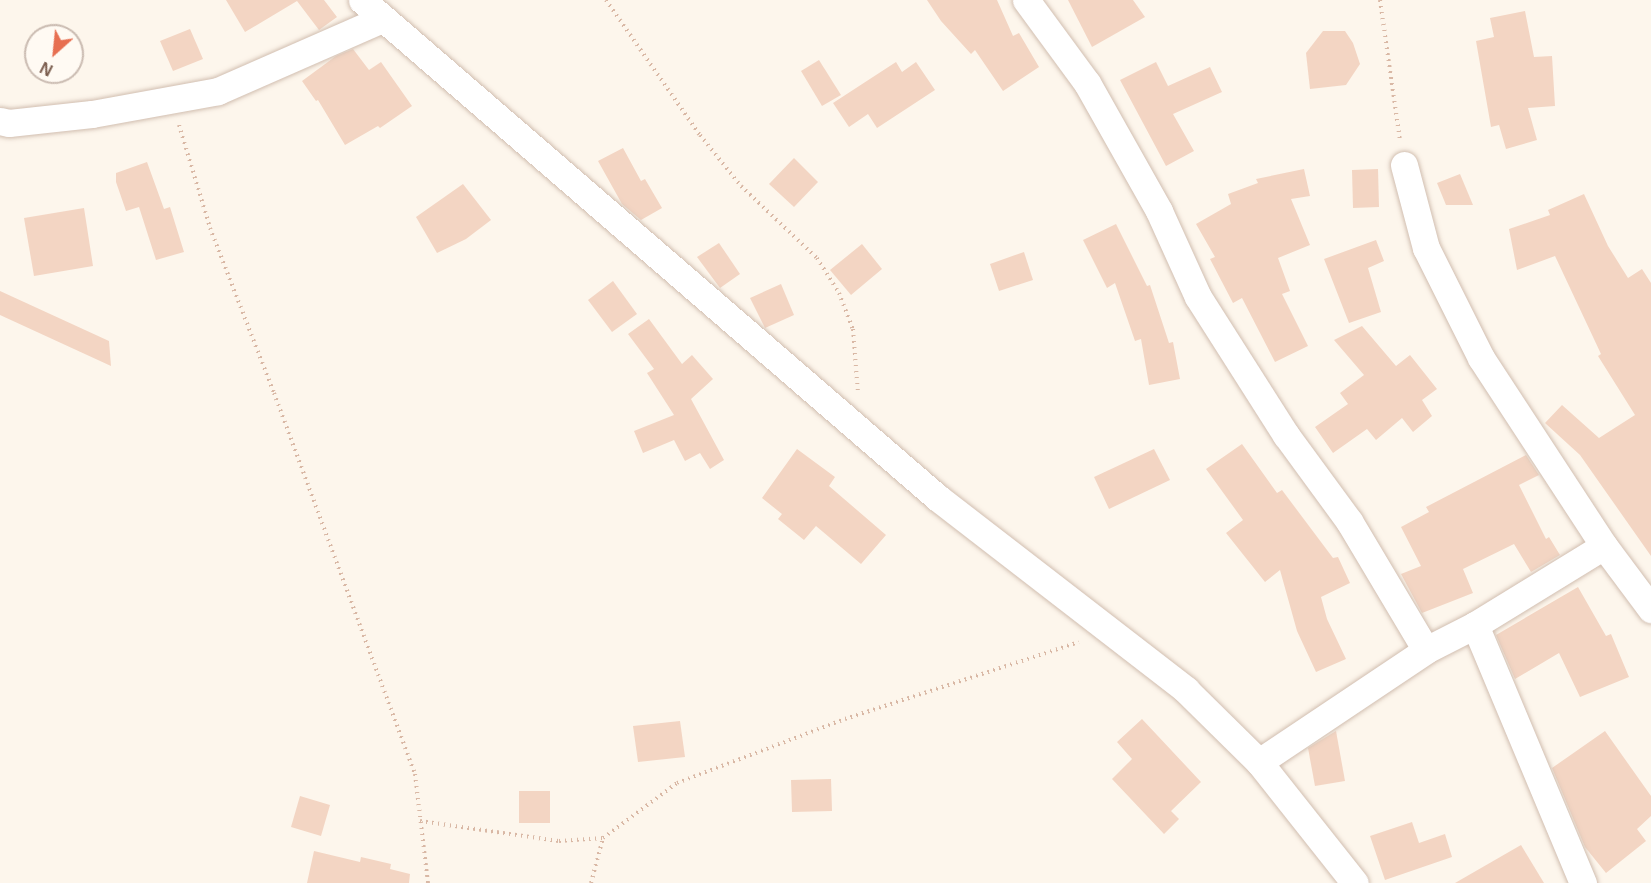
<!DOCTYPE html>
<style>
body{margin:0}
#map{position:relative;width:1651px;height:883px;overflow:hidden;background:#fdf6ec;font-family:Arial,sans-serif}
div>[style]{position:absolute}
.building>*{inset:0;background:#f3d5c3}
.path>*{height:4px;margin-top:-2px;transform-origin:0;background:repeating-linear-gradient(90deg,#d9b8a5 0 1.5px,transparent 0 6px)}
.roads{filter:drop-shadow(0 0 2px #d1beb0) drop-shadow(0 0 2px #d1beb0)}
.minor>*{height:27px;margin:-13.5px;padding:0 13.5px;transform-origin:13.5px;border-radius:13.5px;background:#fff}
span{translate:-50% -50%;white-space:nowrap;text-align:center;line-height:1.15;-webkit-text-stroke:4.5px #fffaf3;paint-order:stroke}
.north{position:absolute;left:24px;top:24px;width:60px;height:60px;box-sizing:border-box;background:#fffaf3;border:2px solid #cabbb1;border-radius:50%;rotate:207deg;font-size:16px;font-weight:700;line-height:24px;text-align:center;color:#7a5c4d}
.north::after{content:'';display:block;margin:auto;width:21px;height:27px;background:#e76f51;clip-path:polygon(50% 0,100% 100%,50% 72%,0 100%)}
</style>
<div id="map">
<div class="building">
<div style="clip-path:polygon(226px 0,324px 0,337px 17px,319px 30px,297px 1px,245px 32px)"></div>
<div style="clip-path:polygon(927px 0,997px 0,1013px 36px,1019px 33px,1039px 67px,1003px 91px,975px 50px,971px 54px,941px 21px)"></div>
<div style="clip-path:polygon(1068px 0,1133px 0,1145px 17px,1092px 47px)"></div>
<div style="clip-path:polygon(1525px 11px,1534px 57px,1552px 56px,1555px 106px,1528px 108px,1537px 140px,1506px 149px,1499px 125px,1491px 127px,1476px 41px,1494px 37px,1490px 18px)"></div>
<div style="clip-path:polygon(190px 29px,203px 59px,173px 71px,160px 41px)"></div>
<div style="clip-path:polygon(1323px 31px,1345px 31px,1353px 43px,1360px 64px,1346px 85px,1310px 89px,1306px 53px)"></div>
<div style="clip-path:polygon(353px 49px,369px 70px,381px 62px,412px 106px,380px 128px,378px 126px,345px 145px,318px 100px,316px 101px,302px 81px,336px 56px)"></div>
<div style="clip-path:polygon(819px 60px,841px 95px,822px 106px,801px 71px)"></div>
<div style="clip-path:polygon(896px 62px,902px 72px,916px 62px,935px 90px,877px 128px,868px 114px,849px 127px,833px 103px)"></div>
<div style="clip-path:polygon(1156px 62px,1168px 86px,1210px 67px,1222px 92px,1173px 114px,1194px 151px,1166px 166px,1120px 80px)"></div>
<div style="clip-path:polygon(623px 148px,641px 181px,645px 179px,662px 208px,641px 220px,622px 204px,598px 161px)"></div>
<div style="clip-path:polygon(794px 158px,818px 182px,794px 207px,769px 184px)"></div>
<div style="clip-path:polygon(147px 162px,164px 209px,170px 207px,184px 252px,156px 260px,139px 207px,126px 211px,116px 182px,116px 173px)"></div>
<div style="clip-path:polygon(1304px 169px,1310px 196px,1291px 199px,1310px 245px,1278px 258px,1290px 291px,1282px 294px,1308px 346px,1275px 362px,1242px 298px,1233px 303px,1210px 259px,1215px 257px,1196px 224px,1231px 204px,1228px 194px,1258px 183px,1256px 179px)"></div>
<div style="clip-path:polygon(1378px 169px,1379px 207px,1353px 208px,1352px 170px)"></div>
<div style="clip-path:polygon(1460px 174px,1473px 205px,1446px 205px,1437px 183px)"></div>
<div style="clip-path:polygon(463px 184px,491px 220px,466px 239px,437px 253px,416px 217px)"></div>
<div style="clip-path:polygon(1584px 194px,1608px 246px,1628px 278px,1642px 269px,1651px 283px,1651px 556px,1580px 455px,1545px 423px,1562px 405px,1599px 438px,1635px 415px,1598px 356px,1601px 354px,1555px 256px,1517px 270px,1509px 229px,1550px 215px,1548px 210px)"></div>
<div style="clip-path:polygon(84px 208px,93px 266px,34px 276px,24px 218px)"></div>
<div style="clip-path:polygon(1116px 224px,1147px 286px,1150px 285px,1169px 343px,1173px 342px,1180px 379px,1149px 385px,1141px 339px,1135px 341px,1115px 283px,1107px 288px,1083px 240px)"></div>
<div style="clip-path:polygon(1376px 240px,1384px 261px,1368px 268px,1381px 312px,1349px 323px,1324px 259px)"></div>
<div style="clip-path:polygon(719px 243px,740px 274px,720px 288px,697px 257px)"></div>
<div style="clip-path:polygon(862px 244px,882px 269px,851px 295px,830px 270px)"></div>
<div style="clip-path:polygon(1024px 252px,1033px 280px,999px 291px,990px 264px)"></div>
<div style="clip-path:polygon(613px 281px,637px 314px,612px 332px,588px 300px)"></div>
<div style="clip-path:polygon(781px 284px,794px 315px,765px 328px,750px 298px)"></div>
<div style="clip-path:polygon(0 291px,109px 341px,111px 366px,0 315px)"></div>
<div style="clip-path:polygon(649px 319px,682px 364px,692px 355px,713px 379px,691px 399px,724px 460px,710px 469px,700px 453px,685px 461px,674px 440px,643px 453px,634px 431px,674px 415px,647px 373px,654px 369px,628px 334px)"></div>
<div style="clip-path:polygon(1362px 326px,1396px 366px,1410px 355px,1437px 389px,1422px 400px,1432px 416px,1413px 432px,1402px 418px,1376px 440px,1367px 429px,1333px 453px,1315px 427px,1348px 404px,1340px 393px,1364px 375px,1334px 340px)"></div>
<div style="clip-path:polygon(1242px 444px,1277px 493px,1282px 490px,1333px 558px,1338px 557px,1350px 583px,1321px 597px,1327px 619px,1346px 659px,1316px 672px,1297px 631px,1280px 570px,1265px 582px,1226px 533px,1243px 520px,1206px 469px)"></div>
<div style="clip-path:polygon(797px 449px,835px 477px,829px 486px,886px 535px,861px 564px,816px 526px,804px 540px,778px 519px,782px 514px,762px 498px)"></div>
<div style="clip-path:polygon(1154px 449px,1170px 480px,1109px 509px,1094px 477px)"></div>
<div style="clip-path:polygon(1526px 455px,1539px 475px,1519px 485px,1546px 539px,1549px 537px,1560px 555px,1531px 572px,1514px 544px,1463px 569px,1473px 593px,1422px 613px,1401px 574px,1421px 566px,1401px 527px,1429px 512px,1426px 507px)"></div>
<div style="clip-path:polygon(1578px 587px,1606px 636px,1611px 634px,1629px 677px,1580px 697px,1559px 653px,1515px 679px,1496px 635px)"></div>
<div style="clip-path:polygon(1142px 719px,1201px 782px,1171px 811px,1179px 819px,1164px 834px,1112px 779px,1132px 759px,1117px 742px)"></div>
<div style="clip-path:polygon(680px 721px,685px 757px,638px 762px,633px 726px)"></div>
<div style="clip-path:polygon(1336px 731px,1345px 781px,1315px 786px,1308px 748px)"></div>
<div style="clip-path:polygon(1605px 731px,1651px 796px,1651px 816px,1637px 829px,1646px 841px,1606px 873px,1585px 847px,1552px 768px)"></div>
<div style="clip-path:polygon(831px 779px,832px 811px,792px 812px,791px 780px)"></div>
<div style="clip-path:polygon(519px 791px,550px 791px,550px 823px,519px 823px)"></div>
<div style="clip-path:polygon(300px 796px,330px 805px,321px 836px,291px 827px)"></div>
<div style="clip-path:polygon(1412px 822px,1419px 843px,1445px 834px,1452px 857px,1385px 880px,1370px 836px)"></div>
<div style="clip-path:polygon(1521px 845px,1544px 883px,1455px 883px)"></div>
<div style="clip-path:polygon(314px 851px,360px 862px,361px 857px,391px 864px,390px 869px,410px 874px,409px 883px,307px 883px)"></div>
</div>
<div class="path">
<div style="left:606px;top:0;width:165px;rotate:55.2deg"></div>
<div style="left:700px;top:135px;width:65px;rotate:51.2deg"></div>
<div style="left:741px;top:186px;width:105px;rotate:43.5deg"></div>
<div style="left:817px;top:258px;width:41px;rotate:57.8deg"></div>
<div style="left:839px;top:293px;width:39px;rotate:69deg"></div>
<div style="left:853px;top:329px;width:63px;rotate:85.5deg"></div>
<div style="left:1380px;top:0;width:141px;rotate:81.9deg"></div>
<div style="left:179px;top:125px;width:108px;rotate:73.2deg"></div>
<div style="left:210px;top:228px;width:177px;rotate:68.8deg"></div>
<div style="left:274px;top:393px;width:406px;rotate:69.7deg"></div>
<div style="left:415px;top:774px;width:110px;rotate:83.2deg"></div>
<div style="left:420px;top:821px;width:140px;rotate:8.2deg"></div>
<div style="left:559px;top:841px;width:44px;rotate:-3.9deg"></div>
<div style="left:603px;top:838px;width:92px;rotate:-36.6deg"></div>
<div style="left:677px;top:783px;width:180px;rotate:-20.9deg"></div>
<div style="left:845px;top:719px;width:246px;rotate:-18.2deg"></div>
<div style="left:591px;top:883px;width:47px;rotate:-75.1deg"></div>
</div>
<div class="roads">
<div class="minor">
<div style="left:362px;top:0;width:761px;rotate:40.85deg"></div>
<div style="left:938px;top:498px;width:314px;rotate:37.7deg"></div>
<div style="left:1186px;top:690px;width:103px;rotate:44.6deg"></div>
<div style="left:1259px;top:762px;width:154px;rotate:51.6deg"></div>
<div style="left:1026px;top:0;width:103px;rotate:53.7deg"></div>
<div style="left:1087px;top:83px;width:147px;rotate:60.6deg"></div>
<div style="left:1159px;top:211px;width:94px;rotate:65.6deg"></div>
<div style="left:1198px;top:297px;width:164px;rotate:57.5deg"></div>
<div style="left:1286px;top:435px;width:107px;rotate:53.8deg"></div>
<div style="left:1349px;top:521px;width:150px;rotate:59.2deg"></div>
<div style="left:0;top:121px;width:9px;rotate:13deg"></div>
<div style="left:9px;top:123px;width:83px;rotate:-6.2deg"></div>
<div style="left:92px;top:114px;width:128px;rotate:-10.3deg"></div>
<div style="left:218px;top:91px;width:179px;rotate:-23.7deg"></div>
<div style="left:1404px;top:165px;width:86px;rotate:75.2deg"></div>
<div style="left:1426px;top:248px;width:123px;rotate:63.4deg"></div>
<div style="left:1481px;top:358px;width:225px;rotate:56.8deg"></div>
<div style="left:1604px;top:546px;width:79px;rotate:53.3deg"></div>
<div style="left:1475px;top:625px;width:280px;rotate:67.3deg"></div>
<div style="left:1259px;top:762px;width:201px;rotate:-33.8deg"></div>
<div style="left:1426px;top:650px;width:55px;rotate:-27deg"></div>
<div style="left:1475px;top:625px;width:151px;rotate:-31.5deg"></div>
</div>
</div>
<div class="north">N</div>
</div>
